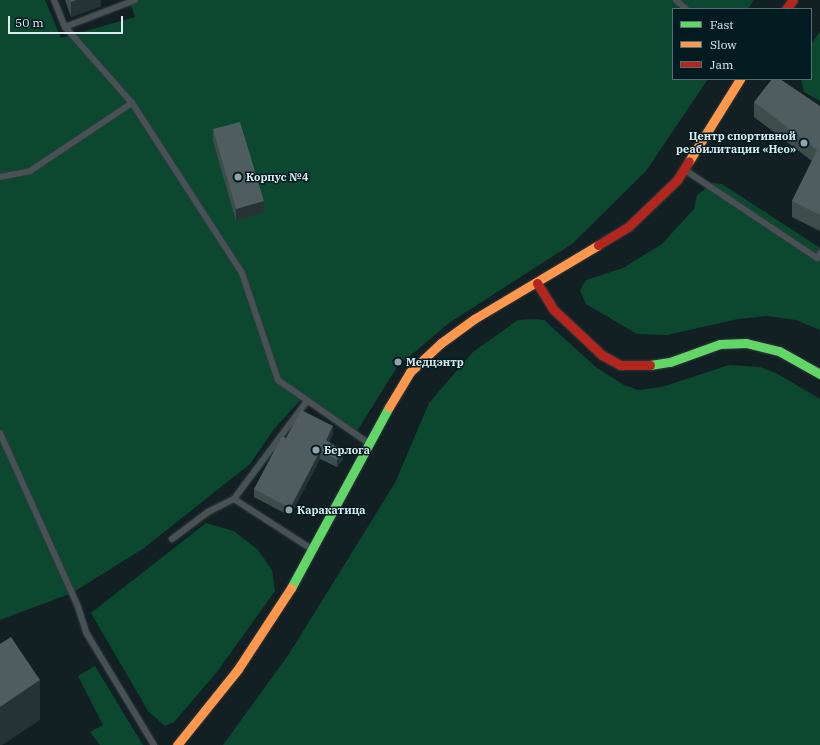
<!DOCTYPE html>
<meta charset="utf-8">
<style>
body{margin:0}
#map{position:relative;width:820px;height:745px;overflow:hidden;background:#122023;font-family:"IBM Plex Serif",serif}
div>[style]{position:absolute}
.green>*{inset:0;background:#0b482f}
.roads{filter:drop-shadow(0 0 1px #303b3e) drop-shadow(0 0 1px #303b3e)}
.lane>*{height:6px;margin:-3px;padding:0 3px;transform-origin:3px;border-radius:3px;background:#485154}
.fast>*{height:9px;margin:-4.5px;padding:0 4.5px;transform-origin:4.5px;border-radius:4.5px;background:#63d668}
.slow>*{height:9px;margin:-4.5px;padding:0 4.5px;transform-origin:4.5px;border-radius:4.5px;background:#ff974d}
.jam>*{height:9px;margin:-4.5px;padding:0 4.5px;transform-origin:4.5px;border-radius:4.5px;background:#b3261e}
.wall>*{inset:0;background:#3e4c4c}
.shaded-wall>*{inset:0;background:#253334}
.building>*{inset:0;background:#4f5d5e}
.dots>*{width:11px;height:11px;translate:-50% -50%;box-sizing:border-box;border:2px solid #021b21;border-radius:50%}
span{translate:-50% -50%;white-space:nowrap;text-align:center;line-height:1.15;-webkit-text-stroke:3px #021b21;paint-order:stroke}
.poi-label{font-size:11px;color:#dbeaee;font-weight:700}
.right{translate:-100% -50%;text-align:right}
.left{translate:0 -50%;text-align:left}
.legend{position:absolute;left:672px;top:8px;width:140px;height:72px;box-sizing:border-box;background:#021b21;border:1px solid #596e73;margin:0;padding:5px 7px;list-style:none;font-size:12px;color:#dbeaee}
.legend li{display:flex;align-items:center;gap:8px;height:20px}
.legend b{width:20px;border:1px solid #596e73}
.scale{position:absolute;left:8px;top:16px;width:115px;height:18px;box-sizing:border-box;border:2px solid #dbeaee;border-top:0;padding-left:5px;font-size:12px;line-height:14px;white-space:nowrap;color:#dbeaee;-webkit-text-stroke:3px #021b21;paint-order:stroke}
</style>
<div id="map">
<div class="green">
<div style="clip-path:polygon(0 0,45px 0,61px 38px,135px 17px,129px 0,754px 0,748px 9px,673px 9px,673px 79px,708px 79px,646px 171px,572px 244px,449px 323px,397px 367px,357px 431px,305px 395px,274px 429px,250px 464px,144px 548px,72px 593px,0 620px)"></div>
<div style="clip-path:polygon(820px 31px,820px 101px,804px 92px,801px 79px,811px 79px,811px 45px)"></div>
<div style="clip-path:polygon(713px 183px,722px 184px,820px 248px,820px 330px,796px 320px,767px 316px,738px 319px,667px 335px,637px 334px,586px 304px,580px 290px,586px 280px,623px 268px,662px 244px,694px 209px,697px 195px)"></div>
<div style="clip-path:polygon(533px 319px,544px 320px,597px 368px,624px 385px,638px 390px,662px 387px,729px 365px,760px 367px,776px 373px,820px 399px,820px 745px,223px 745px,289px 654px,395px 483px,429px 403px,473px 352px,518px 320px)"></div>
<div style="clip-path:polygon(206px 523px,234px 531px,258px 550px,272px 570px,275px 591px,217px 672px,174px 722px,165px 726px,148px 711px,91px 613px)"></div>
<div style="clip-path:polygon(95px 666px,143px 745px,100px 745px,90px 732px,103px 725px,78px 676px)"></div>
</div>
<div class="roads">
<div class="lane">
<div style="left:54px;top:0;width:29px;rotate:68deg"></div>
<div style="left:65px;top:27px;width:101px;rotate:48.6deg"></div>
<div style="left:132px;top:103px;width:202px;rotate:57.1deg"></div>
<div style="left:242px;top:273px;width:113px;rotate:71.4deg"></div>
<div style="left:278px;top:380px;width:108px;rotate:34.9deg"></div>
<div style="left:676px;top:0;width:13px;rotate:42deg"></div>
<div style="left:65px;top:27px;width:75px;rotate:-21.1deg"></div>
<div style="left:685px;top:170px;width:159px;rotate:33.7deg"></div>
<div style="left:817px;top:258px;width:6px;rotate:-59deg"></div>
<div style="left:0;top:177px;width:31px;rotate:-11deg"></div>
<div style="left:30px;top:171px;width:123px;rotate:-33.7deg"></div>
<div style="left:307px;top:401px;width:122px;rotate:126.7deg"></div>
<div style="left:234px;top:499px;width:90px;rotate:32.8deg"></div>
<div style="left:0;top:433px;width:188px;rotate:65.8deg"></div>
<div style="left:77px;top:604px;width:32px;rotate:72deg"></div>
<div style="left:87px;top:634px;width:130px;rotate:58.9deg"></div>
<div style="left:172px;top:539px;width:45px;rotate:-36.9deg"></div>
<div style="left:208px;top:512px;width:29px;rotate:-27deg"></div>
</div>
<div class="fast">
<div style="left:650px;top:365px;width:20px;rotate:-9deg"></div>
<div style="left:670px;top:362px;width:53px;rotate:-19.8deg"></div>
<div style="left:720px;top:344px;width:26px;rotate:-2deg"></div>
<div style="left:746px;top:343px;width:34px;rotate:14deg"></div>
<div style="left:779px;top:351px;width:47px;rotate:29.3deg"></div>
<div style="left:291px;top:588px;width:206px;rotate:-61.6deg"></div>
</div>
<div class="slow">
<div style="left:689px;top:161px;width:97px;rotate:-58.1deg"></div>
<div style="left:389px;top:407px;width:41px;rotate:-59deg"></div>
<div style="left:410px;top:372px;width:42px;rotate:-43.1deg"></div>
<div style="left:441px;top:343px;width:41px;rotate:-36deg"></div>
<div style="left:474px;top:319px;width:144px;rotate:-30.8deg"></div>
<div style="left:177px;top:745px;width:97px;rotate:-51.2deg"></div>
<div style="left:238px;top:669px;width:97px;rotate:-56.8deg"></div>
</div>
<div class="jam">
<div style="left:786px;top:9px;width:11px;rotate:-52deg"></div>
<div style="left:598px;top:245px;width:35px;rotate:-31deg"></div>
<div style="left:628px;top:227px;width:68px;rotate:-43.8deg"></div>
<div style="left:677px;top:180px;width:22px;rotate:-58deg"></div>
<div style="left:537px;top:283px;width:31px;rotate:58deg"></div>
<div style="left:553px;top:309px;width:67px;rotate:43.2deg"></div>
<div style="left:602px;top:355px;width:21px;rotate:29deg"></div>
<div style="left:620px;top:365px;width:30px"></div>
</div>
</div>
<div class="wall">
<div style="clip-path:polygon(65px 0,101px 0,101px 6px,71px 17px)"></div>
<div style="clip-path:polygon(754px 102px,820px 106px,820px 231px,792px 217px,792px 201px,812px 161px,754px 117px)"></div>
<div style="clip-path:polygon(213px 129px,264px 213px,236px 221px,213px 141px)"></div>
<div style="clip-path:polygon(333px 434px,329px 442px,343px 459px,337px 467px,320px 459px,290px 516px,254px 497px,254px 489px,286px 438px)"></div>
</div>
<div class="shaded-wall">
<div style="clip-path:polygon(76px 0,101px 0,101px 6px,71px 17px,71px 2px)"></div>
<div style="clip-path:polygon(264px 201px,264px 213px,236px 221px,236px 209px)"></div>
<div style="clip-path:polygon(333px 426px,333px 434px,326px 448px,326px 440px)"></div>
<div style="clip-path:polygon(320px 451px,320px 459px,290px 516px,290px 508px)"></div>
<div style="clip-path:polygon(343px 451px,343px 459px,337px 467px,337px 460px)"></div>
<div style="clip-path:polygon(40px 680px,40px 720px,2px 745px,0 745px,0 707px)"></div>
</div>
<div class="building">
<div style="clip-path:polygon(71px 0,76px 0,71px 2px)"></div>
<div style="clip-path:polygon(772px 79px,780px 79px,820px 106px,820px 215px,792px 201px,817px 150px,754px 102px)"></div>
<div style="clip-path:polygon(240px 122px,264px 201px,236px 209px,213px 129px)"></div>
<div style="clip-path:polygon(301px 410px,333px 426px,326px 440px,343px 451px,337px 460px,320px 451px,290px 508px,254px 489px,282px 436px,286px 438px)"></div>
<div style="clip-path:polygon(11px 637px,40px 680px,0 707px,0 644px)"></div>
</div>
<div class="dots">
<div style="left:804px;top:143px;background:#95a3a7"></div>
<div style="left:238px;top:177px;background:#95a3a7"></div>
<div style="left:398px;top:362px;background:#95a3a7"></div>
<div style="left:316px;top:450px;background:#95a3a7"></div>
<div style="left:289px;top:510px;background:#95a3a7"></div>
</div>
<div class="poi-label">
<span class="right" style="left:796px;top:143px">Центр спортивной<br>реабилитации «Нео»</span>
<span class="left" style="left:246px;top:177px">Корпус №4</span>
<span class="left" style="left:406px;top:362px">Медцэнтр</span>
<span class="left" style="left:324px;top:450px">Берлога</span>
<span class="left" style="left:297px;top:510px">Каракатица</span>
</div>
<ul class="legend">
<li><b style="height:5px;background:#63d668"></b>Fast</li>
<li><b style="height:5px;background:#ff974d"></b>Slow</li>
<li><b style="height:5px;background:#b3261e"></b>Jam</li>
</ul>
<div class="scale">50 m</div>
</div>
